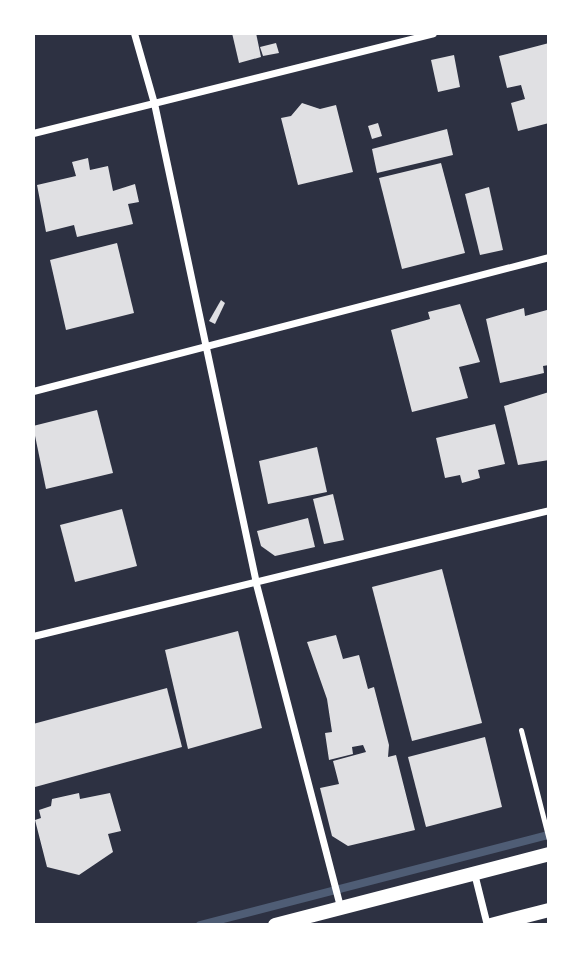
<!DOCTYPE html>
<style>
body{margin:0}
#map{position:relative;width:582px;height:958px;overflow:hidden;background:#2d3142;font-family:"Source Sans 3",sans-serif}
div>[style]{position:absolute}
.stream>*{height:8px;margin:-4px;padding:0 4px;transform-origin:4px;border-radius:4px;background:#4f5d75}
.building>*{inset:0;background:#e0e0e3}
.service>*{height:5px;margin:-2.5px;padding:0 2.5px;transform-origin:2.5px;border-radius:2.5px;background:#fff}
.minor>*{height:7px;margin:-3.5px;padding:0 3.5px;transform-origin:3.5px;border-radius:3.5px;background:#fff}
.secondary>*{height:14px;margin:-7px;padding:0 7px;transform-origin:7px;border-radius:7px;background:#fff}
span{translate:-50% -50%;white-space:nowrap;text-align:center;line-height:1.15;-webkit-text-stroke:5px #fff;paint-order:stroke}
.frame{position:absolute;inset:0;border:35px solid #fff;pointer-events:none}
</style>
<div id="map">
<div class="stream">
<div style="left:200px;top:925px;width:360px;rotate:-14.5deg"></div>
</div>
<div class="building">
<div style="clip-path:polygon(232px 33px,256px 33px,261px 57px,239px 63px)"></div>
<div style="clip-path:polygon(276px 43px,279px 53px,263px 56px,260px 47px)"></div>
<div style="clip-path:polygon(549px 43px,549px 123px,518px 131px,511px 103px,525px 99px,521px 85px,507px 88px,499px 56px)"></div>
<div style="clip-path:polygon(454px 55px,460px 87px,438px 92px,431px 60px)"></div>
<div style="clip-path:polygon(302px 103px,320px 109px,336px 105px,353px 172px,298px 185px,281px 118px,291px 116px)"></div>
<div style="clip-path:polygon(378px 123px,382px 136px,372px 139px,368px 126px)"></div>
<div style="clip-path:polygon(447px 129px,453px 155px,377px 173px,372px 149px)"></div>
<div style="clip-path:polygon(88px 158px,90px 170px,108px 166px,113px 191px,135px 184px,139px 202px,128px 204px,133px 224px,77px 237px,74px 225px,46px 232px,37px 185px,76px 176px,72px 162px)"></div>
<div style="clip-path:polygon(441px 163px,465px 253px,402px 269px,379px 178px)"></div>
<div style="clip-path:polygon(489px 187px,503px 250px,480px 255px,465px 194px)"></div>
<div style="clip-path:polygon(117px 243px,134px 313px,66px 330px,50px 260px)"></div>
<div style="clip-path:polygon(221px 300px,225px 303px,215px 324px,209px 321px)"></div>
<div style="clip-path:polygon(460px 304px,480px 362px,459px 367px,468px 398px,412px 412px,391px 330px,430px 319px,428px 312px)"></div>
<div style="clip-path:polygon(524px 308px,525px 316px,547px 310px,549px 365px,543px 366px,544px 373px,500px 383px,486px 319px)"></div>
<div style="clip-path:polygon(549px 392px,549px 460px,518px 465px,504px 406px)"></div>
<div style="clip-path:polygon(97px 410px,113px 473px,46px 489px,33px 426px)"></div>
<div style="clip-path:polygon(495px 424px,505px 464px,478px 470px,480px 478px,462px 483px,460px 475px,445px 478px,436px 438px)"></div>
<div style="clip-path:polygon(317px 447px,327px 492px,268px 504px,259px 461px)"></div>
<div style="clip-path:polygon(333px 494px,344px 540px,324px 544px,313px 499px)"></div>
<div style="clip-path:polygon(122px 509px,137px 566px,75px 582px,60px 525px)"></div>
<div style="clip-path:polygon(308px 518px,315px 547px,275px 556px,261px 546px,257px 531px)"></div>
<div style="clip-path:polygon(442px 569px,482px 723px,412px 741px,372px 587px)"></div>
<div style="clip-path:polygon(238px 631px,262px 728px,188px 749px,165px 650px)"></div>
<div style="clip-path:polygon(336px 635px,343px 659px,359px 655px,368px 689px,374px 687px,389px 745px,388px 757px,396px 755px,415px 830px,348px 846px,332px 836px,320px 788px,339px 784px,333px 761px,366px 752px,363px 745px,352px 747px,353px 754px,329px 760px,325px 733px,332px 732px,327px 699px,307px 642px)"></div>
<div style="clip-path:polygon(167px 688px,182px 747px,35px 787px,33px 724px)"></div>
<div style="clip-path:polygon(485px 737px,502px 807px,426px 827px,408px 757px)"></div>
<div style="clip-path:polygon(79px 793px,80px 799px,110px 793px,121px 831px,108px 834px,113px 852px,79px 875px,47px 867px,35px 820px,41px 818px,39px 810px,51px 806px,52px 799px)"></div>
</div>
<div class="service">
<div style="left:521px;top:730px;width:114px;rotate:75.7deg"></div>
</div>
<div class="minor">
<div style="left:134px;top:33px;width:73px;rotate:74.1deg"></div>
<div style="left:154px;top:103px;width:488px;rotate:78deg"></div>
<div style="left:255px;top:580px;width:338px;rotate:75.4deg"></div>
<div style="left:33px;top:133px;width:412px;rotate:-14deg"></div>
<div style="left:33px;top:391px;width:533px;rotate:-14.56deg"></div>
<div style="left:33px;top:636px;width:531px;rotate:-13.72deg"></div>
<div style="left:474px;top:873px;width:54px;rotate:76deg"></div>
</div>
<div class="secondary">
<div style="left:275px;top:925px;width:283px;rotate:-14.5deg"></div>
<div style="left:491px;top:925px;width:60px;rotate:-14.5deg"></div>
</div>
<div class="frame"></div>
</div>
